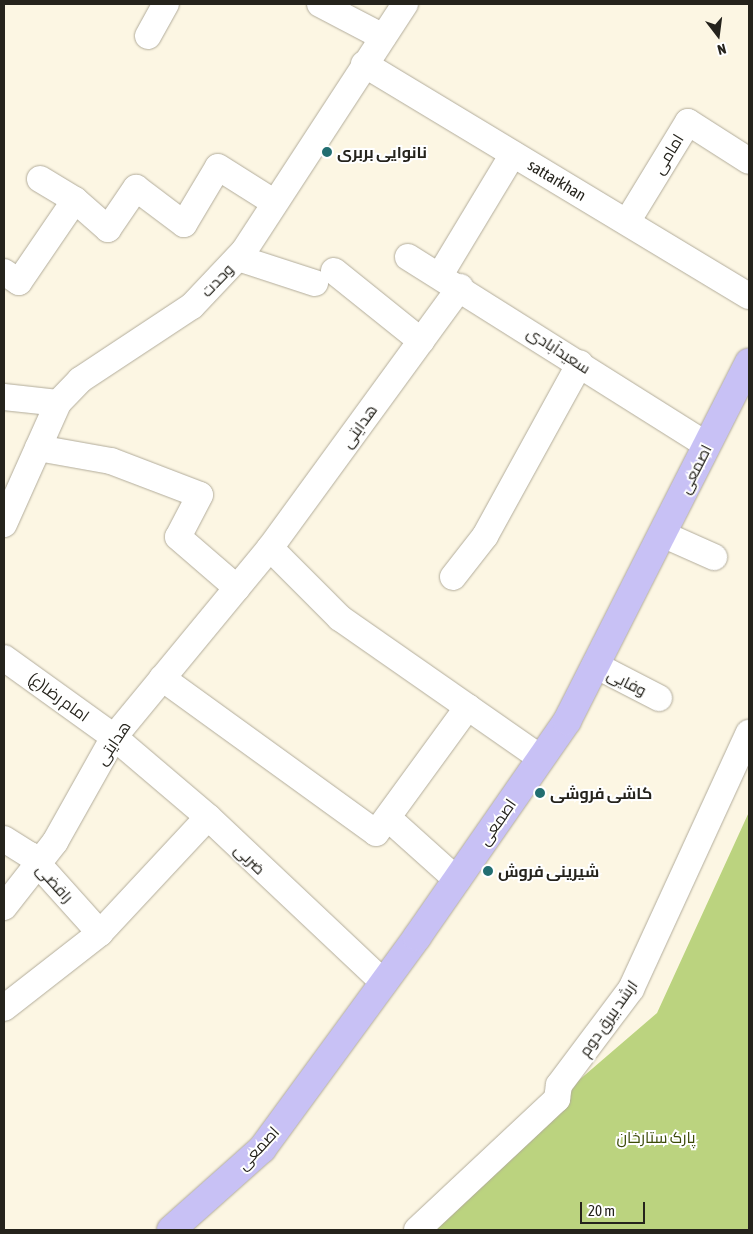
<!DOCTYPE html>
<meta charset="utf-8">
<style>
body{margin:0}
#map{position:relative;width:753px;height:1234px;overflow:hidden;background:#fcf6e3;font-family:"Asap Condensed",Cairo,sans-serif}
div>[style]{position:absolute}
.green>*{inset:0;background:#bbd37f}
.roads{filter:drop-shadow(0 0 1px #b2ac9b) drop-shadow(0 0 1px #b2ac9b)}
.minor>*{height:26px;margin:-13px;padding:0 13px;transform-origin:13px;border-radius:13px;background:#fff}
.major>*{height:28px;margin:-14px;padding:0 14px;transform-origin:14px;border-radius:14px;background:#c8c1f5}
.dots>*{width:14px;height:14px;translate:-50% -50%;box-sizing:border-box;border:2px solid #fff;border-radius:50%}
span{translate:-50% -50%;white-space:nowrap;text-align:center;line-height:1.15;-webkit-text-stroke:4px #fff;paint-order:stroke}
.poi-label{font-size:16px;color:#25231c;font-weight:700}
.left{translate:0 -50%;text-align:left}
.street-label{font-size:16px;color:#25231c}
.park-label{font-size:16px;color:#3c4b08}
.frame{position:absolute;inset:0;border:5px solid #25231c;pointer-events:none}
.north{position:absolute;left:693px;top:10px;width:50px;height:50px;-webkit-text-stroke:4px #fff;paint-order:stroke;rotate:165deg;font-size:14px;font-weight:700;line-height:20px;text-align:center;color:#25231c}
.north::after{content:'';display:block;margin:auto;width:18px;height:22px;background:#25231c;clip-path:polygon(50% 0,100% 100%,50% 72%,0 100%)}
.scale{position:absolute;left:580px;top:1202px;width:65px;height:22px;box-sizing:border-box;border:2px solid #25231c;border-top:0;padding-left:6px;font-size:15px;line-height:18px;white-space:nowrap;color:#25231c;-webkit-text-stroke:4px #fff;paint-order:stroke}
</style>
<div id="map">
<div class="green">
<div style="clip-path:polygon(749px 812px,749px 1230px,435px 1230px,557px 1099px,657px 1013px)"></div>
</div>
<div class="roads">
<div class="minor">
<div style="left:320px;top:4px;width:71px;rotate:27.6deg"></div>
<div style="left:148px;top:36px;width:37px;rotate:-61deg"></div>
<div style="left:364px;top:64px;width:449px;rotate:31.1deg"></div>
<div style="left:40px;top:179px;width:41px;rotate:31deg"></div>
<div style="left:75px;top:200px;width:44px;rotate:41.3deg"></div>
<div style="left:108px;top:229px;width:50px;rotate:-55.7deg"></div>
<div style="left:136px;top:188px;width:60px;rotate:36.9deg"></div>
<div style="left:184px;top:224px;width:66px;rotate:-59.2deg"></div>
<div style="left:218px;top:167px;width:67px;rotate:32.3deg"></div>
<div style="left:627px;top:222px;width:117px;rotate:-58.6deg"></div>
<div style="left:688px;top:122px;width:72px;rotate:32.6deg"></div>
<div style="left:408px;top:257px;width:353px;rotate:32.2deg"></div>
<div style="left:238px;top:258px;width:81px;rotate:18deg"></div>
<div style="left:334px;top:271px;width:112px;rotate:38.8deg"></div>
<div style="left:4px;top:272px;width:18px;rotate:34deg"></div>
<div style="left:19px;top:282px;width:99px;rotate:-55.7deg"></div>
<div style="left:440px;top:275px;width:141px;rotate:-58.9deg"></div>
<div style="left:4px;top:397px;width:54px;rotate:6.3deg"></div>
<div style="left:38px;top:448px;width:74px;rotate:10.1deg"></div>
<div style="left:111px;top:461px;width:95px;rotate:20.9deg"></div>
<div style="left:200px;top:495px;width:47px;rotate:117.6deg"></div>
<div style="left:178px;top:537px;width:78px;rotate:40.8deg"></div>
<div style="left:4px;top:524px;width:133px;rotate:-65.9deg"></div>
<div style="left:58px;top:403px;width:32px;rotate:-46deg"></div>
<div style="left:80px;top:380px;width:134px;rotate:-33.5deg"></div>
<div style="left:192px;top:306px;width:76px;rotate:-46.6deg"></div>
<div style="left:244px;top:251px;width:295px;rotate:-56.9deg"></div>
<div style="left:662px;top:534px;width:57px;rotate:23.9deg"></div>
<div style="left:270px;top:548px;width:99px;rotate:45deg"></div>
<div style="left:340px;top:618px;width:245px;rotate:34.9deg"></div>
<div style="left:453px;top:577px;width:52px;rotate:-52deg"></div>
<div style="left:485px;top:536px;width:197px;rotate:-61.2deg"></div>
<div style="left:4px;top:658px;width:135px;rotate:35.7deg"></div>
<div style="left:114px;top:737px;width:123px;rotate:40.4deg"></div>
<div style="left:208px;top:817px;width:242px;rotate:43.3deg"></div>
<div style="left:595px;top:665px;width:72px;rotate:27.3deg"></div>
<div style="left:162px;top:678px;width:264px;rotate:35.9deg"></div>
<div style="left:376px;top:833px;width:156px;rotate:-53.9deg"></div>
<div style="left:388px;top:818px;width:93px;rotate:41.9deg"></div>
<div style="left:4px;top:839px;width:31px;rotate:32deg"></div>
<div style="left:30px;top:855px;width:105px;rotate:48.1deg"></div>
<div style="left:4px;top:907px;width:83px;rotate:-51.9deg"></div>
<div style="left:55px;top:842px;width:120px;rotate:-60.7deg"></div>
<div style="left:114px;top:737px;width:245px;rotate:-50.5deg"></div>
<div style="left:270px;top:548px;width:323px;rotate:-53.9deg"></div>
<div style="left:4px;top:1008px;width:122px;rotate:-38deg"></div>
<div style="left:100px;top:933px;width:158px;rotate:-47deg"></div>
<div style="left:417px;top:1230px;width:192px;rotate:-43.1deg"></div>
<div style="left:557px;top:1099px;width:14px;rotate:-82deg"></div>
<div style="left:559px;top:1085px;width:120px;rotate:-53.1deg"></div>
<div style="left:631px;top:989px;width:282px;rotate:-65.3deg"></div>
</div>
<div class="major">
<div style="left:171px;top:1230px;width:122px;rotate:-41.7deg"></div>
<div style="left:262px;top:1149px;width:263px;rotate:-53.8deg"></div>
<div style="left:417px;top:937px;width:263px;rotate:-55.2deg"></div>
<div style="left:567px;top:721px;width:402px;rotate:-63.1deg"></div>
</div>
</div>
<div class="dots">
<div style="left:327px;top:152px;background:#226e71"></div>
<div style="left:540px;top:793px;background:#226e71"></div>
<div style="left:488px;top:871px;background:#226e71"></div>
</div>
<div class="poi-label">
<span class="left" style="left:337px;top:152px">نانوایی بربری</span>
<span class="left" style="left:550px;top:793px">کاشی فروشی</span>
<span class="left" style="left:498px;top:871px">شیرینی فروش</span>
</div>
<div class="street-label">
<span style="left:668px;top:154px;rotate:-59deg">امامی</span>
<span style="left:557px;top:180px;rotate:31deg">sattarkhan</span>
<span style="left:217px;top:280px;rotate:-46deg">وحدت</span>
<span style="left:559px;top:350px;rotate:33deg">سعیدآبادی</span>
<span style="left:359px;top:426px;rotate:-54deg">هدایتی</span>
<span style="left:695px;top:469px;rotate:-63deg">اصمعی</span>
<span style="left:627px;top:682px;rotate:27deg">وفایی</span>
<span style="left:59px;top:697px;rotate:36deg">امام رضا(ع)</span>
<span style="left:113px;top:743px;rotate:-56deg">هدایتی</span>
<span style="left:497px;top:822px;rotate:-55deg">اصمعی</span>
<span style="left:250px;top:859px;rotate:45deg">ضربی</span>
<span style="left:55px;top:883px;rotate:48deg">رافضی</span>
<span style="left:608px;top:1018px;rotate:-55deg">ارشد بیرق دوم</span>
<span style="left:258px;top:1148px;rotate:-47deg">اصمعی</span>
</div>
<div class="park-label">
<span style="left:656px;top:1137px">پارک ستارخان</span>
</div>
<div class="frame"></div>
<div class="north">N</div>
<div class="scale">20 m</div>
</div>
